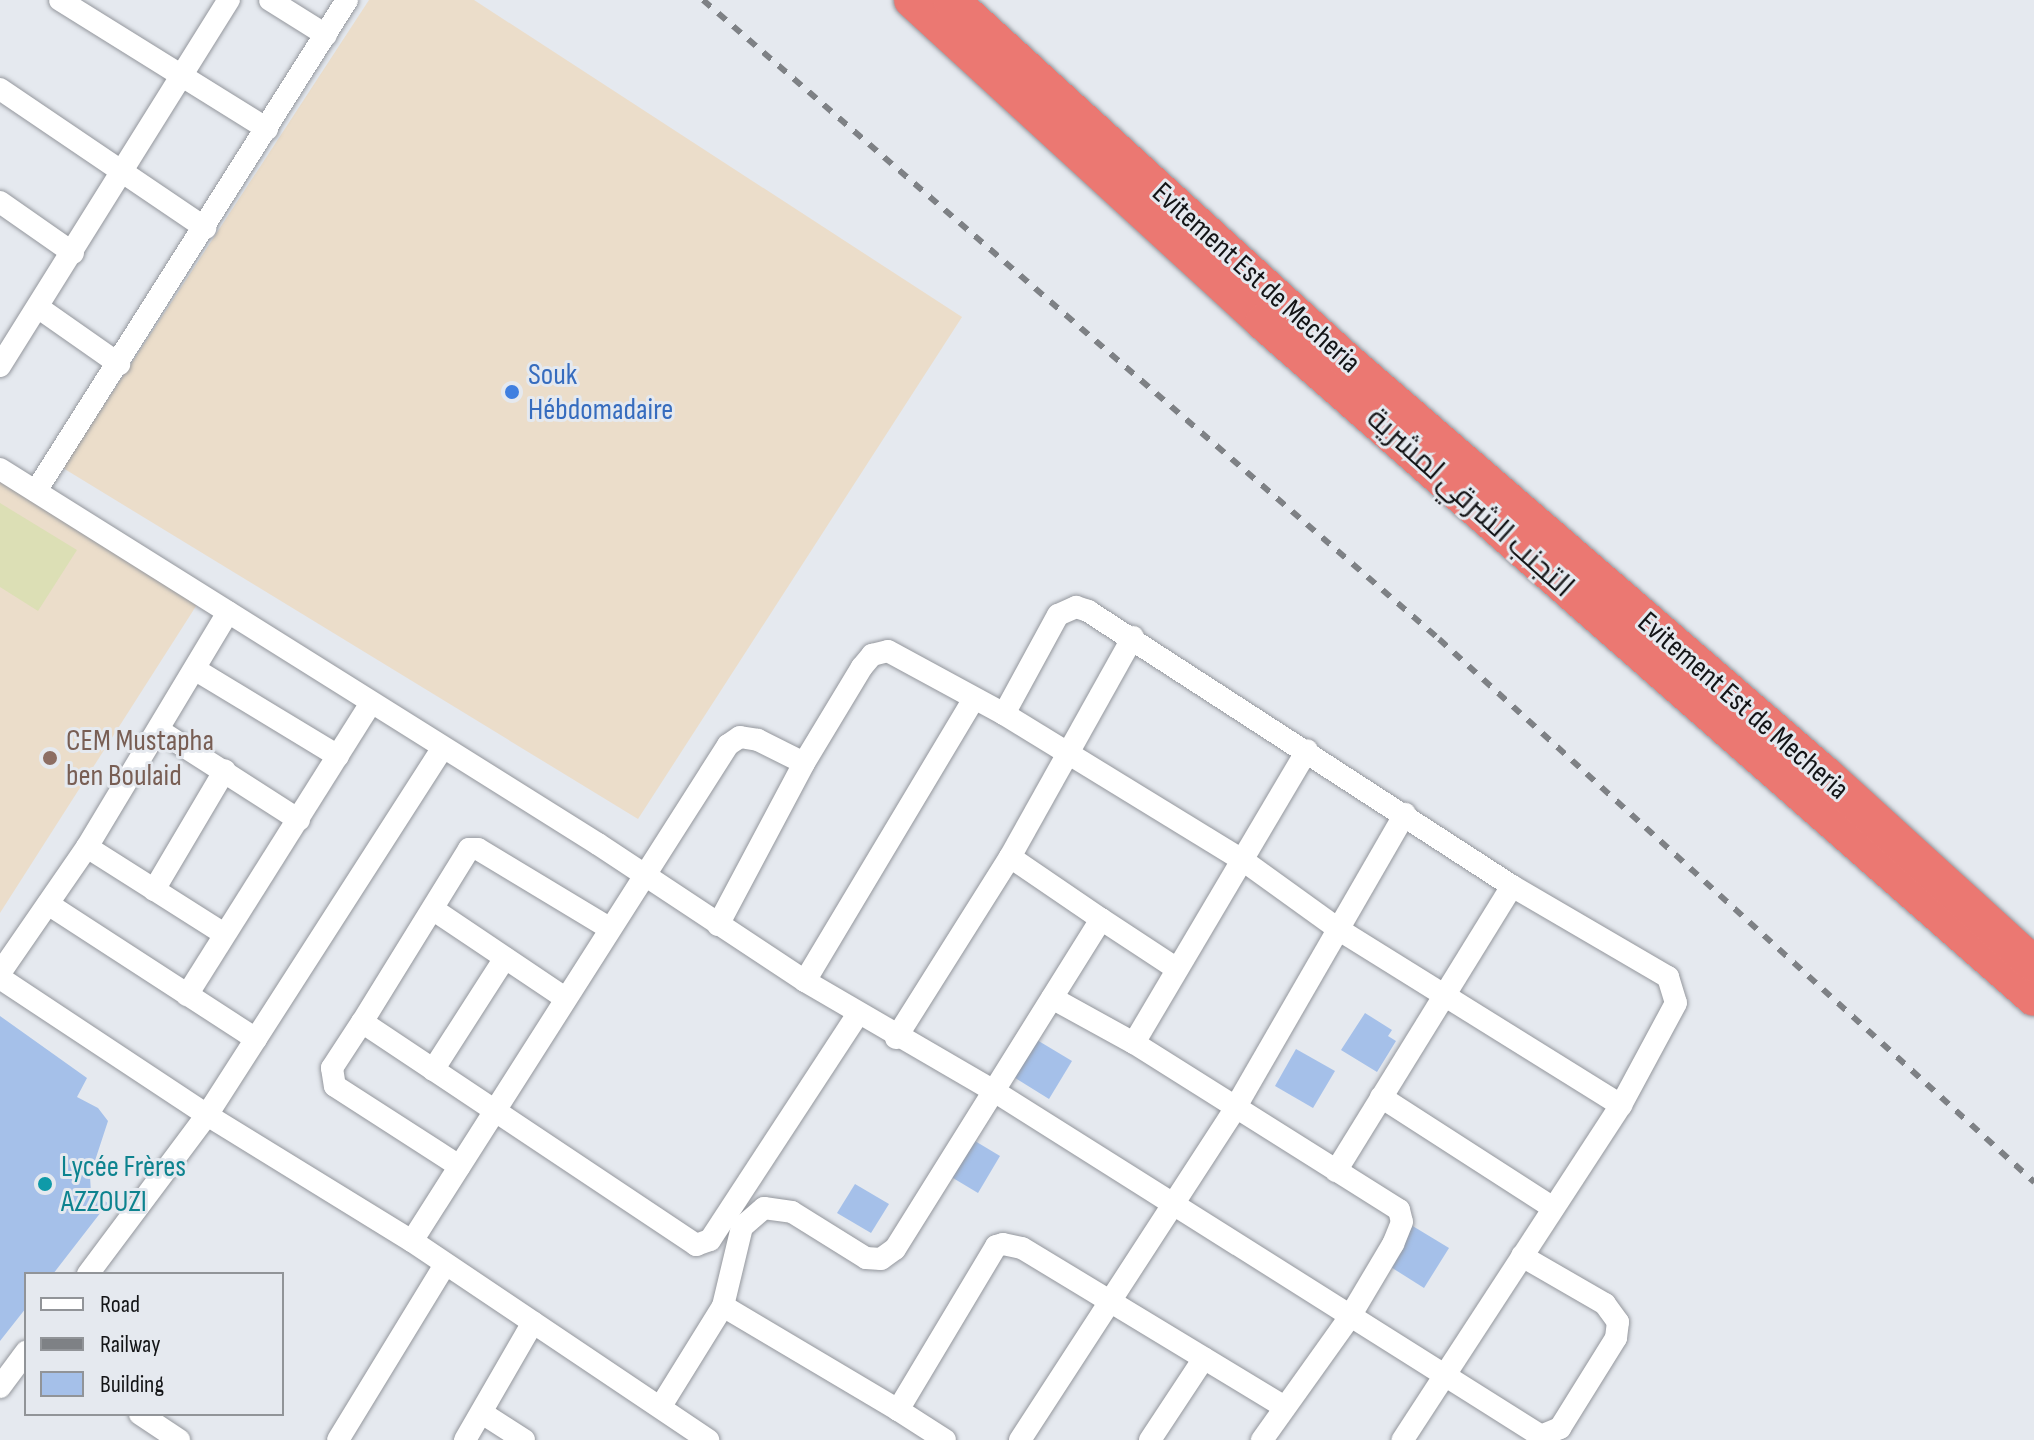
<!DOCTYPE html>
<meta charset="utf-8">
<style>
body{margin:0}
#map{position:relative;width:2034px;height:1440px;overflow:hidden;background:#e5e9ef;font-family:"Sofia Sans Condensed",Cairo,sans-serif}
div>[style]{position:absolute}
.commercial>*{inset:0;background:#ebddca}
.green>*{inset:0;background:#dcdfb5}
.building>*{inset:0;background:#a5c0e9}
.roads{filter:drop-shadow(0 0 2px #94979d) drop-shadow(0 0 2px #94979d)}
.minor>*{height:22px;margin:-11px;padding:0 11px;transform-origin:11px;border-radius:11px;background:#fff}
.trunk>*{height:36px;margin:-18px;padding:0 18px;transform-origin:18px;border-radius:18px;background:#eb7872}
.rail>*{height:6px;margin-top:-3px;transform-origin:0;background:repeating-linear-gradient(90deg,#7e8185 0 10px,transparent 0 20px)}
.dots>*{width:22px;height:22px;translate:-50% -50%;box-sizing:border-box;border:4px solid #e5e9ef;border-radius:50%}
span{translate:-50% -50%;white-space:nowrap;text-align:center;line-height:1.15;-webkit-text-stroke:6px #e5e9ef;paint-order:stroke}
.street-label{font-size:30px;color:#131416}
.shop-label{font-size:30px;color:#366cbe}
.left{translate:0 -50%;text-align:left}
.education-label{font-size:30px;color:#785e54}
.culture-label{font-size:30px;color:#0d838f}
.legend{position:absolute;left:24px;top:1272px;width:260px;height:144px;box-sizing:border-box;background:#e5e9ef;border:2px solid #919498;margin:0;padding:10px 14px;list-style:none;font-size:24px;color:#131416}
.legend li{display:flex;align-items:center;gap:16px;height:40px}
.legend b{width:40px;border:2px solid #919498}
</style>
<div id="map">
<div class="commercial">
<div style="clip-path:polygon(369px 0,474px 0,962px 317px,638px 819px,63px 468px)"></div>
<div style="clip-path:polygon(0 475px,198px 603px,0 913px)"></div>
</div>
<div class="green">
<div style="clip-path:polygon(0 503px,77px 550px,38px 611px,0 587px)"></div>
</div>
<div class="building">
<div style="clip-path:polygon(1365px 1013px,1392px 1030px,1388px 1036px,1396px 1041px,1377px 1072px,1341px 1050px)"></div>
<div style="clip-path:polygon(0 1016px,87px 1078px,77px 1097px,98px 1108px,108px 1121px,90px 1176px,91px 1193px,108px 1203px,53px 1274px,26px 1274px,26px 1308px,0 1341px)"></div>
<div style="clip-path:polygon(1032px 1037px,1072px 1061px,1049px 1099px,1009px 1074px)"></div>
<div style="clip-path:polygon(1296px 1049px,1335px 1071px,1313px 1108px,1275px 1086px)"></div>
<div style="clip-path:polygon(970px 1138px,1000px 1156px,978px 1193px,948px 1175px)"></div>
<div style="clip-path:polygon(855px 1184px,889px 1204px,871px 1233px,837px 1213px)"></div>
<div style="clip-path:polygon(1411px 1225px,1449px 1248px,1424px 1288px,1386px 1264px)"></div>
</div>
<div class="roads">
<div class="minor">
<div style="left:60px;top:0;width:244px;rotate:31.9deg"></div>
<div style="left:270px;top:0;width:66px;rotate:32deg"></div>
<div style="left:0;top:89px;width:248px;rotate:34.1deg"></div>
<div style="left:0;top:202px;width:89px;rotate:34.9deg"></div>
<div style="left:39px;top:308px;width:98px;rotate:35deg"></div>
<div style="left:0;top:366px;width:432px;rotate:-58deg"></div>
<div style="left:0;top:469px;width:706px;rotate:32.09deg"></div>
<div style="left:598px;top:844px;width:248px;rotate:33.5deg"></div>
<div style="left:805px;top:981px;width:219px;rotate:30.2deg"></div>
<div style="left:994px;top:1091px;width:647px;rotate:32.24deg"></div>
<div style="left:1541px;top:1436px;width:21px;rotate:-23deg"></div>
<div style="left:1560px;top:1428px;width:106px;rotate:-58.1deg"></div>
<div style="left:1616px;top:1338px;width:16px;rotate:-83deg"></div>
<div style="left:1618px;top:1322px;width:22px;rotate:-126deg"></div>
<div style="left:1605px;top:1304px;width:96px;rotate:-150deg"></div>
<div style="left:36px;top:491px;width:581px;rotate:-57.65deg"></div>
<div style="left:196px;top:670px;width:166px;rotate:31.2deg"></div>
<div style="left:1004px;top:714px;width:113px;rotate:-61.4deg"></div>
<div style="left:1058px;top:615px;width:20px;rotate:-24deg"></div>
<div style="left:1076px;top:607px;width:13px;rotate:18deg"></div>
<div style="left:1088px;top:611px;width:505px;rotate:32.97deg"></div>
<div style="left:1512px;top:886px;width:181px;rotate:30.3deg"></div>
<div style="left:1668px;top:977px;width:27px;rotate:73deg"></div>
<div style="left:1676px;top:1003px;width:116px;rotate:118.3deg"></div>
<div style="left:1621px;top:1105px;width:400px;rotate:123.1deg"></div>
<div style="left:160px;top:731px;width:165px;rotate:32.6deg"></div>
<div style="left:87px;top:847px;width:162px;rotate:32.4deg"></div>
<div style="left:154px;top:890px;width:139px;rotate:-59.4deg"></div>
<div style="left:48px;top:904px;width:248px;rotate:33deg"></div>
<div style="left:434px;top:910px;width:158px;rotate:33.9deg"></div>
<div style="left:1101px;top:919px;width:91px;rotate:33.3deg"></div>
<div style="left:718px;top:925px;width:183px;rotate:-62deg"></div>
<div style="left:804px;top:763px;width:112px;rotate:-58.9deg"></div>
<div style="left:862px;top:667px;width:16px;rotate:-50deg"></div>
<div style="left:872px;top:655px;width:16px;rotate:-14deg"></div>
<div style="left:888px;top:651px;width:132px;rotate:28.5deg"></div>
<div style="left:1004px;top:714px;width:281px;rotate:31.5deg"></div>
<div style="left:1244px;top:861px;width:120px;rotate:35.8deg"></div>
<div style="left:1341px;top:931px;width:330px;rotate:31.9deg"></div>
<div style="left:609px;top:928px;width:153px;rotate:-148.9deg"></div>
<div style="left:478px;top:849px;width:9px;rotate:180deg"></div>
<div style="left:469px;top:849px;width:203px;rotate:121.7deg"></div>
<div style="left:362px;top:1022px;width:402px;rotate:33.7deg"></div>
<div style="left:696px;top:1245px;width:15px;rotate:-20deg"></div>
<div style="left:710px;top:1240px;width:270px;rotate:-56.8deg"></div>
<div style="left:0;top:973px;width:153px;rotate:-55.4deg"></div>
<div style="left:87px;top:847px;width:274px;rotate:-59deg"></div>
<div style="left:0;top:978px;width:248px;rotate:33.5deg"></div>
<div style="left:207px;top:1115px;width:241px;rotate:31.6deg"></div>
<div style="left:412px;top:1241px;width:357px;rotate:33.9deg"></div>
<div style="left:805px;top:981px;width:329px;rotate:-59.1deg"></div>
<div style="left:187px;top:995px;width:345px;rotate:-57.8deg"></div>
<div style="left:1052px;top:998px;width:94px;rotate:28.8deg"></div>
<div style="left:1134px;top:1043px;width:313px;rotate:32.2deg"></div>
<div style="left:1399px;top:1210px;width:12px;rotate:76deg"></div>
<div style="left:1402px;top:1222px;width:24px;rotate:112deg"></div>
<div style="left:1393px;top:1244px;width:86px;rotate:120.7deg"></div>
<div style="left:1349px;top:1318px;width:150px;rotate:125.5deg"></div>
<div style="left:362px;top:1022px;width:55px;rotate:123.1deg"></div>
<div style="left:332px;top:1068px;width:18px;rotate:81deg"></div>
<div style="left:335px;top:1086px;width:148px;rotate:32.8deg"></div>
<div style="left:896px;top:1038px;width:214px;rotate:-57.8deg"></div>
<div style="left:1010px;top:857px;width:252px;rotate:-60.8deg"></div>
<div style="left:1134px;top:1043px;width:340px;rotate:-59.4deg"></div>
<div style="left:433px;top:1070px;width:133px;rotate:-57.3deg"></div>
<div style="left:1381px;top:1097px;width:205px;rotate:32.8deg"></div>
<div style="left:1336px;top:1171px;width:335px;rotate:-58.3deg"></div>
<div style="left:412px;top:1241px;width:588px;rotate:-57.5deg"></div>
<div style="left:728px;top:745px;width:14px;rotate:-34deg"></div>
<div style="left:740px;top:737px;width:18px;rotate:9deg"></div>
<div style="left:758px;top:740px;width:51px;rotate:26.6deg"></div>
<div style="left:88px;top:1274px;width:199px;rotate:-53.2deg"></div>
<div style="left:207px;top:1115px;width:435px;rotate:-57.3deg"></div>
<div style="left:723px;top:1306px;width:81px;rotate:-76.5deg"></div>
<div style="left:742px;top:1227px;width:29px;rotate:-41deg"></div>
<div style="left:764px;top:1208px;width:28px;rotate:8deg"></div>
<div style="left:792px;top:1212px;width:87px;rotate:31.9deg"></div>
<div style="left:866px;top:1258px;width:15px;rotate:4deg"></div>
<div style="left:881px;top:1259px;width:17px;rotate:-36deg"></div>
<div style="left:895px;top:1249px;width:389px;rotate:-58deg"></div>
<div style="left:1101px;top:919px;width:110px;rotate:-145.7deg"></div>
<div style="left:0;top:1387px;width:44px;rotate:-53.4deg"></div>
<div style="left:661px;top:1406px;width:118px;rotate:-58.2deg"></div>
<div style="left:723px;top:1306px;width:204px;rotate:30.7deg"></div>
<div style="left:482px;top:1413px;width:50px;rotate:32.7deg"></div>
<div style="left:140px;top:1414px;width:47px;rotate:33.7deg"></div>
<div style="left:338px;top:1440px;width:205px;rotate:-58.6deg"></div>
<div style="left:465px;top:1440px;width:136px;rotate:-60deg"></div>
<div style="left:945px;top:1440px;width:56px;rotate:-147.4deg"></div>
<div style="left:898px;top:1410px;width:191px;rotate:-59.1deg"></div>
<div style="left:996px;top:1246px;width:7px;rotate:-16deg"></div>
<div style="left:1003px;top:1244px;width:19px;rotate:12deg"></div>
<div style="left:1022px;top:1248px;width:305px;rotate:31.2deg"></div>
<div style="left:1020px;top:1440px;width:393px;rotate:-57deg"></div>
<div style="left:1234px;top:1110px;width:342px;rotate:-60deg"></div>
<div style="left:1150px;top:1440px;width:98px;rotate:-56.6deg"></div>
</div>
<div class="trunk">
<div style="left:912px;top:0;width:476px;rotate:42.5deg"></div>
<div style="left:1263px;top:322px;width:1025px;rotate:41.24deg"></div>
<div style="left:951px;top:0;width:536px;rotate:42.35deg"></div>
<div style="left:1347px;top:361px;width:633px;rotate:40.84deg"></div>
<div style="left:1826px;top:775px;width:281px;rotate:42.3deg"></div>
</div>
</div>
<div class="rail">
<div style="left:703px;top:0;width:975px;rotate:40.96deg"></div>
<div style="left:1439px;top:639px;width:806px;rotate:42.38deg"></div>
</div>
<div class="dots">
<div style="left:512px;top:392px;background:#3f7fe0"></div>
<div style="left:50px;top:758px;background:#8d6e63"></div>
<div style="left:45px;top:1184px;background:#0f9aa8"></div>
</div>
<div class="street-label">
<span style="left:1256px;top:278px;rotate:42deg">Evitement Est de Mecheria</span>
<span style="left:1470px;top:503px;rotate:42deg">التجنب الشرقي لمشرية</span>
<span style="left:1743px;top:706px;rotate:41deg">Evitement Est de Mecheria</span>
</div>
<div class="shop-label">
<span class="left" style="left:528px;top:392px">Souk<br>Hébdomadaire</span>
</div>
<div class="education-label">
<span class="left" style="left:66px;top:758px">CEM Mustapha<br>ben Boulaid</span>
</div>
<div class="culture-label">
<span class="left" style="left:61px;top:1184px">Lycée Frères<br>AZZOUZI</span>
</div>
<ul class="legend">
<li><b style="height:10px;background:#fff"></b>Road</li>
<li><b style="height:10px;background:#7e8185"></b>Railway</li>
<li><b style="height:22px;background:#a5c0e9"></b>Building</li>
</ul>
</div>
